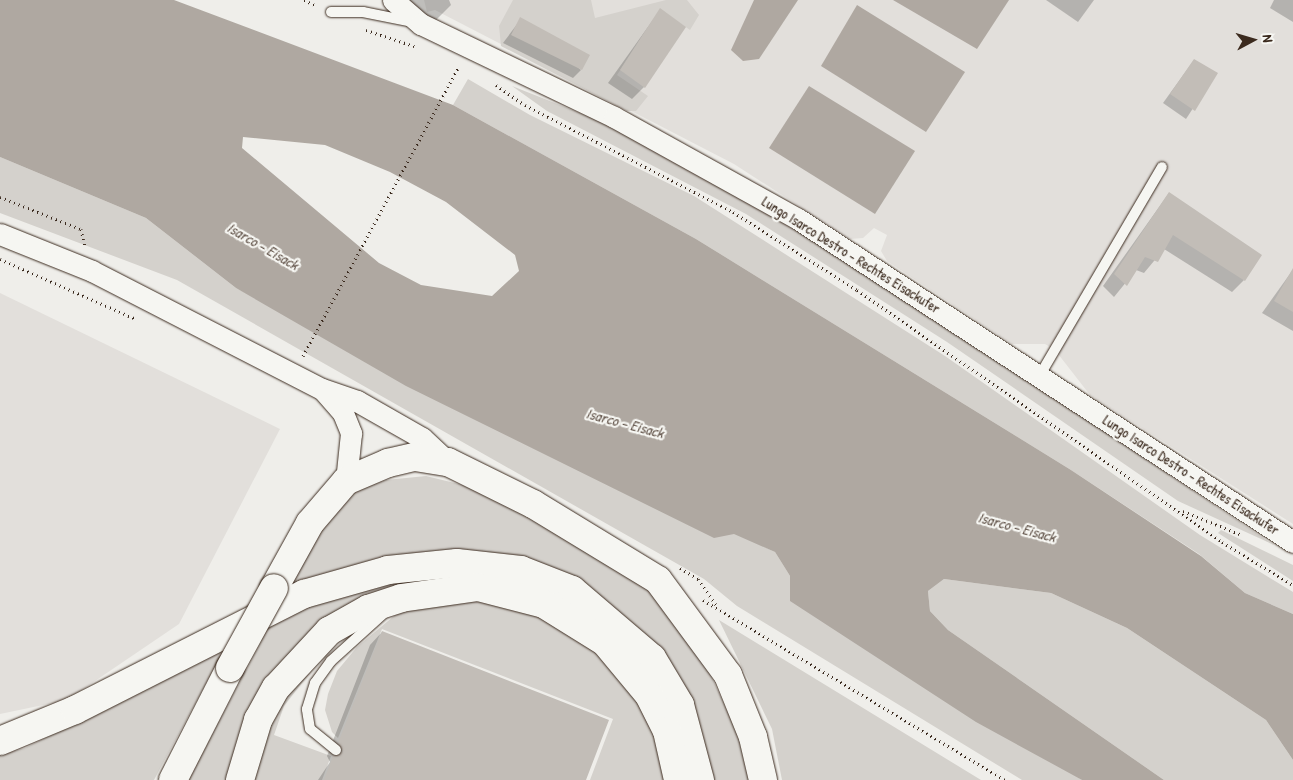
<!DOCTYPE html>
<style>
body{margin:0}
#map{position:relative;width:1293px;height:780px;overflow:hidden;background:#efeeea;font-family:"Patrick Hand",sans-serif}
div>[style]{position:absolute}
.built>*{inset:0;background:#e2dfdb}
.green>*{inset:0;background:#d4d1cc}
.water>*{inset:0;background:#afa8a1}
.shadow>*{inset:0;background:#0003}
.building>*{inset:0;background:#c2bdb7}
.path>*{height:3px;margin-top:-1.5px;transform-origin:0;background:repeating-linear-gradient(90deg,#3b2a1e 0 1px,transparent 0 5px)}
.roads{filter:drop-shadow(0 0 1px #3b2a1e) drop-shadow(0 0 1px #3b2a1e)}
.lane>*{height:10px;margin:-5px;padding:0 5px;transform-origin:5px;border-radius:5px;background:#f6f6f2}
.street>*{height:21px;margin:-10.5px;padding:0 10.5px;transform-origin:10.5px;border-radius:10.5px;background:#f6f6f2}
.primary>*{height:28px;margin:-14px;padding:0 14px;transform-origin:14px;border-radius:14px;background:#f6f6f2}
.highway>*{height:28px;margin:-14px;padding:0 14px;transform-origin:14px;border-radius:14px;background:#f6f6f2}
.bridges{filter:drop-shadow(0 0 1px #3b2a1e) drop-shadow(0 0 1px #3b2a1e)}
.primary-bridge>*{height:28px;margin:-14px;padding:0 14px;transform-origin:14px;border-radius:14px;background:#f6f6f2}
span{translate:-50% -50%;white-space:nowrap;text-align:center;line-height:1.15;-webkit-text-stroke:4.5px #f6f6f2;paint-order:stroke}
.street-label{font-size:14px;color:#3b2a1e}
.water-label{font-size:15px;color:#64564c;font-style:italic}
.north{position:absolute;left:1228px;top:15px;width:50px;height:50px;-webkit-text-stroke:4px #f6f6f2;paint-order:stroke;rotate:84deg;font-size:14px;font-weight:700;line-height:20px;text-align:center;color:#3b2a1e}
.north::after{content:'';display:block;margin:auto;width:18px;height:22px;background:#3b2a1e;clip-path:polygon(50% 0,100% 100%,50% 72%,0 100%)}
</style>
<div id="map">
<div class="built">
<div style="clip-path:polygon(424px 0,1293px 0,1293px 524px,1090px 395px,1055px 350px,1045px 344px,1012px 344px,887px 261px,881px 251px,887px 235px,874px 228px,863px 238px,850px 239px,734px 164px,435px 10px,427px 12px)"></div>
<div style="clip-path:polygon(0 293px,280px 429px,179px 624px,67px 700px,0 714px)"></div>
</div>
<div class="green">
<div style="clip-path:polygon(513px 0,591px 0,595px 18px,666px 0,687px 0,699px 15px,690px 30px,660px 9px,617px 75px,648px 96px,636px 111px,627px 111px,501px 46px,499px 26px)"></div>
<div style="clip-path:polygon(468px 79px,530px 115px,694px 196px,945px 356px,1200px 535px,1293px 592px,1293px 614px,1245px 593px,1199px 554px,1071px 470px,696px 239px,453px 105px)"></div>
<div style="clip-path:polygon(512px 86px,595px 119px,755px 204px,867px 273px,1274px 545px,1178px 501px,947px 342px,746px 214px,547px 111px)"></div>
<div style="clip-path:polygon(0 157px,146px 218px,236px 288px,775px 552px,790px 576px,1082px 780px,1022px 780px,737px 606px,704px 579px,177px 280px,0 213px)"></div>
<div style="clip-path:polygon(426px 476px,475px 488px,631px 576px,655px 595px,707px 667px,737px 732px,749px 780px,710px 780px,709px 769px,507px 559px,282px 598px,322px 521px,352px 492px,386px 480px)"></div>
<div style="clip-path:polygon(1221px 530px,1293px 565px,1293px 581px,1218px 533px)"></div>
<div style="clip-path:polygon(447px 573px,497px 575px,323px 624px,234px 780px,188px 780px,262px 640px,217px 663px,154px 780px,0 780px,0 755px,25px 748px,226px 648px,275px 618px,381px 583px)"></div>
<div style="clip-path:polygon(944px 579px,1051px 593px,1127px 628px,1266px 720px,1293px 760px,1293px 780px,1164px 780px,948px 630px,930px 611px,928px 591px)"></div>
<div style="clip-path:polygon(471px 595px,561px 618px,646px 702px,670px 780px,590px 780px,613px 719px,382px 629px,338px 738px,332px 732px,325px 710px,328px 694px,337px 671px,357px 647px,406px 606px)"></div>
<div style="clip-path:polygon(719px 620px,981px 780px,782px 780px,772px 729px)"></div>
<div style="clip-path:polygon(320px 660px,284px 706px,274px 735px,331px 756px,322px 780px,252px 780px,278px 698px)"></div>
</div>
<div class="water">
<div style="clip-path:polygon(evenodd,0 0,174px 0,453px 105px,696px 239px,1071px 470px,1201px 556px,1245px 593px,1293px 614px,1293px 760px,1266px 720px,1127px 628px,1051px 593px,944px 579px,928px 591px,930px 611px,948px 630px,1164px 780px,1082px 780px,976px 722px,790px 601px,790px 576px,775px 552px,734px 534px,714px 538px,406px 386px,236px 288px,146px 218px,0 157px,0 0,243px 137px,325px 145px,390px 172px,446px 202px,515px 255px,519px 271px,492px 296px,421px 285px,379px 263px,242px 148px,243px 137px)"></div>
<div style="clip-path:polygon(754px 0,798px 0,759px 59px,743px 61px,731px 50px)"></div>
<div style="clip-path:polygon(893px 0,1009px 0,977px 49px)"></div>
<div style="clip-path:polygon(857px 5px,965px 72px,926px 132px,821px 66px)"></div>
<div style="clip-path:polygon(809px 86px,915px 151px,875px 214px,769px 148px)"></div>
</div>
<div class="shadow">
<div style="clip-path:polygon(406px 0,449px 0,451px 5px,436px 20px,412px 26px)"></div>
<div style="clip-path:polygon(1046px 0,1094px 0,1078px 22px)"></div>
<div style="clip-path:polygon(1274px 0,1293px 0,1293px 22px,1270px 8px)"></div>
<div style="clip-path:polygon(660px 10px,644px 87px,632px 99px,608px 83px)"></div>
<div style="clip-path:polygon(521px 19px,581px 70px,573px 78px,503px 43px)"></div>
<div style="clip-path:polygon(1194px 60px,1216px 73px,1186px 119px,1163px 103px)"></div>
<div style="clip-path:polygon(1169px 193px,1244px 280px,1232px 292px,1164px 249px,1144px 273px,1136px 270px,1114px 297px,1103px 286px)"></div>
<div style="clip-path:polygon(1292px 271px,1293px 271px,1293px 331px,1262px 313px)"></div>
<div style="clip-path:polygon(382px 632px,585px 780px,318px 780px,330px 762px,327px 756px,370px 645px)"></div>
</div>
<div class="building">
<div style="clip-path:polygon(660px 8px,686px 27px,645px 88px,620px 70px)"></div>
<div style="clip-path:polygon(520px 17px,590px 55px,582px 70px,511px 35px)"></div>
<div style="clip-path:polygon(1194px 59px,1218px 73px,1195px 111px,1170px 94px)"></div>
<div style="clip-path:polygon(1169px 192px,1262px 255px,1245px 281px,1173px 235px,1158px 262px,1145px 257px,1127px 286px,1114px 274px)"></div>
<div style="clip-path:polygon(1293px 268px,1293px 312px,1274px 301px)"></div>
<div style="clip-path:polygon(382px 631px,609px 720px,586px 780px,324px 780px,333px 756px,343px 752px,338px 743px)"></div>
</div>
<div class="path">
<div style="left:304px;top:0;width:14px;rotate:25deg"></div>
<div style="left:366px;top:30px;width:51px;rotate:18.4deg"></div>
<div style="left:496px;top:85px;width:35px;rotate:35deg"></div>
<div style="left:525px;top:105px;width:234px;rotate:27.2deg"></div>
<div style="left:733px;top:212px;width:146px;rotate:32.2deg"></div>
<div style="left:857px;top:290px;width:444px;rotate:34.6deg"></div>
<div style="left:1222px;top:542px;width:83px;rotate:31.2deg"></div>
<div style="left:0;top:197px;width:87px;rotate:21.6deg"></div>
<div style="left:81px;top:229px;width:17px;rotate:77deg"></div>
<div style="left:0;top:259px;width:149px;rotate:23.8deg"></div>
<div style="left:303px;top:356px;width:329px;rotate:-61.7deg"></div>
<div style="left:1183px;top:511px;width:64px;rotate:22.1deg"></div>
<div style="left:680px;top:568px;width:21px;rotate:31deg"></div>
<div style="left:698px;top:579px;width:33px;rotate:55deg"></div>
<div style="left:703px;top:600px;width:352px;rotate:30.8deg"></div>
</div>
<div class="roads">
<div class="lane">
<div style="left:331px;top:12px;width:32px"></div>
<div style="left:363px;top:12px;width:50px;rotate:11.5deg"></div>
<div style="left:1040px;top:375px;width:241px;rotate:-59.6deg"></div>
<div style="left:336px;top:750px;width:33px;rotate:-141deg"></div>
<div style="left:310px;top:729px;width:20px;rotate:-99deg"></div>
<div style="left:307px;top:709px;width:27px;rotate:-73deg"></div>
<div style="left:315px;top:683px;width:27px;rotate:-54deg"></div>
<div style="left:331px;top:661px;width:70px;rotate:-42.1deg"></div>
</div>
<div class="street">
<div style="left:393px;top:0;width:37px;rotate:41deg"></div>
<div style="left:421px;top:24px;width:214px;rotate:25.7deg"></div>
<div style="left:614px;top:117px;width:210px;rotate:29deg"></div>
<div style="left:798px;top:219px;width:591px;rotate:33.13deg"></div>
<div style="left:0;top:234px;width:99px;rotate:21.9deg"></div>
<div style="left:92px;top:271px;width:259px;rotate:27.2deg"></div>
<div style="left:322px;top:389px;width:37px;rotate:19deg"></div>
<div style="left:357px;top:401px;width:75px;rotate:29.6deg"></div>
<div style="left:422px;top:438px;width:35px;rotate:43deg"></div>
<div style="left:324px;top:391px;width:29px;rotate:49deg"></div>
<div style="left:343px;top:413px;width:22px;rotate:68deg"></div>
<div style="left:351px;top:433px;width:48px;rotate:95.9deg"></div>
</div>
<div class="primary">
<div style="left:274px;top:588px;width:74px;rotate:-61deg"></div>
<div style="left:310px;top:523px;width:55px;rotate:-49.4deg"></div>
<div style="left:346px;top:481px;width:46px;rotate:-23.2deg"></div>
<div style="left:388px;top:463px;width:28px;rotate:-13deg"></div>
<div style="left:415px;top:457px;width:33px;rotate:9deg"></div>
<div style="left:448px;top:462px;width:95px;rotate:26.3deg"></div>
<div style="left:533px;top:504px;width:146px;rotate:31.3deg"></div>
<div style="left:658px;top:580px;width:118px;rotate:53.6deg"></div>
<div style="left:728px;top:675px;width:67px;rotate:68deg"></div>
<div style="left:753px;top:737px;width:44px;rotate:76.9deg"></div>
<div style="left:173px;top:780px;width:126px;rotate:-63deg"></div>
</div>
<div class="highway">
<div style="left:0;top:741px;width:81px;rotate:-22.5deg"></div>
<div style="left:75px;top:710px;width:257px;rotate:-26.9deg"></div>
<div style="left:304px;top:594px;width:87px;rotate:-15.9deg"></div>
<div style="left:388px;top:570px;width:69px;rotate:-5.8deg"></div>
<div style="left:457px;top:563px;width:64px;rotate:6.2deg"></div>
<div style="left:521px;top:570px;width:55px;rotate:21.4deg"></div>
<div style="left:572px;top:590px;width:105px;rotate:40.4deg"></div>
<div style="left:652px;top:658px;width:55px;rotate:59.2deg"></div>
<div style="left:680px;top:705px;width:78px;rotate:75.1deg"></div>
<div style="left:240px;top:780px;width:63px;rotate:-73.3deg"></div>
<div style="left:258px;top:720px;width:37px;rotate:-61deg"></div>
<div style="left:276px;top:688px;width:78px;rotate:-47.1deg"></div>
<div style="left:329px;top:631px;width:45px;rotate:-29.4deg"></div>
<div style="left:368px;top:609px;width:35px;rotate:-18deg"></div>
<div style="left:401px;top:598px;width:78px;rotate:-8.1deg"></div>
<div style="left:478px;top:587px;width:68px;rotate:14.4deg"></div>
<div style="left:544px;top:604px;width:72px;rotate:31.9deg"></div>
<div style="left:605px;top:642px;width:69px;rotate:50.3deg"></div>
<div style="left:649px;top:695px;width:40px;rotate:63.4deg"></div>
<div style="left:667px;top:731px;width:50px;rotate:77.3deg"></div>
</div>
</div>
<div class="bridges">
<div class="primary-bridge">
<div style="left:230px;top:668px;width:91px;rotate:-61.2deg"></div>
</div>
</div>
<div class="street-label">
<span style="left:851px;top:255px;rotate:32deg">Lungo Isarco Destro - Rechtes Eisackufer</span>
<span style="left:1191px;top:475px;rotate:33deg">Lungo Isarco Destro - Rechtes Eisackufer</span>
</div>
<div class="water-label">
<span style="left:263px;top:246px;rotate:30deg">Isarco - Eisack</span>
<span style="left:625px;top:423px;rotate:15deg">Isarco - Eisack</span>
<span style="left:1017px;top:527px;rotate:15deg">Isarco - Eisack</span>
</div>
<div class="north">N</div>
</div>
